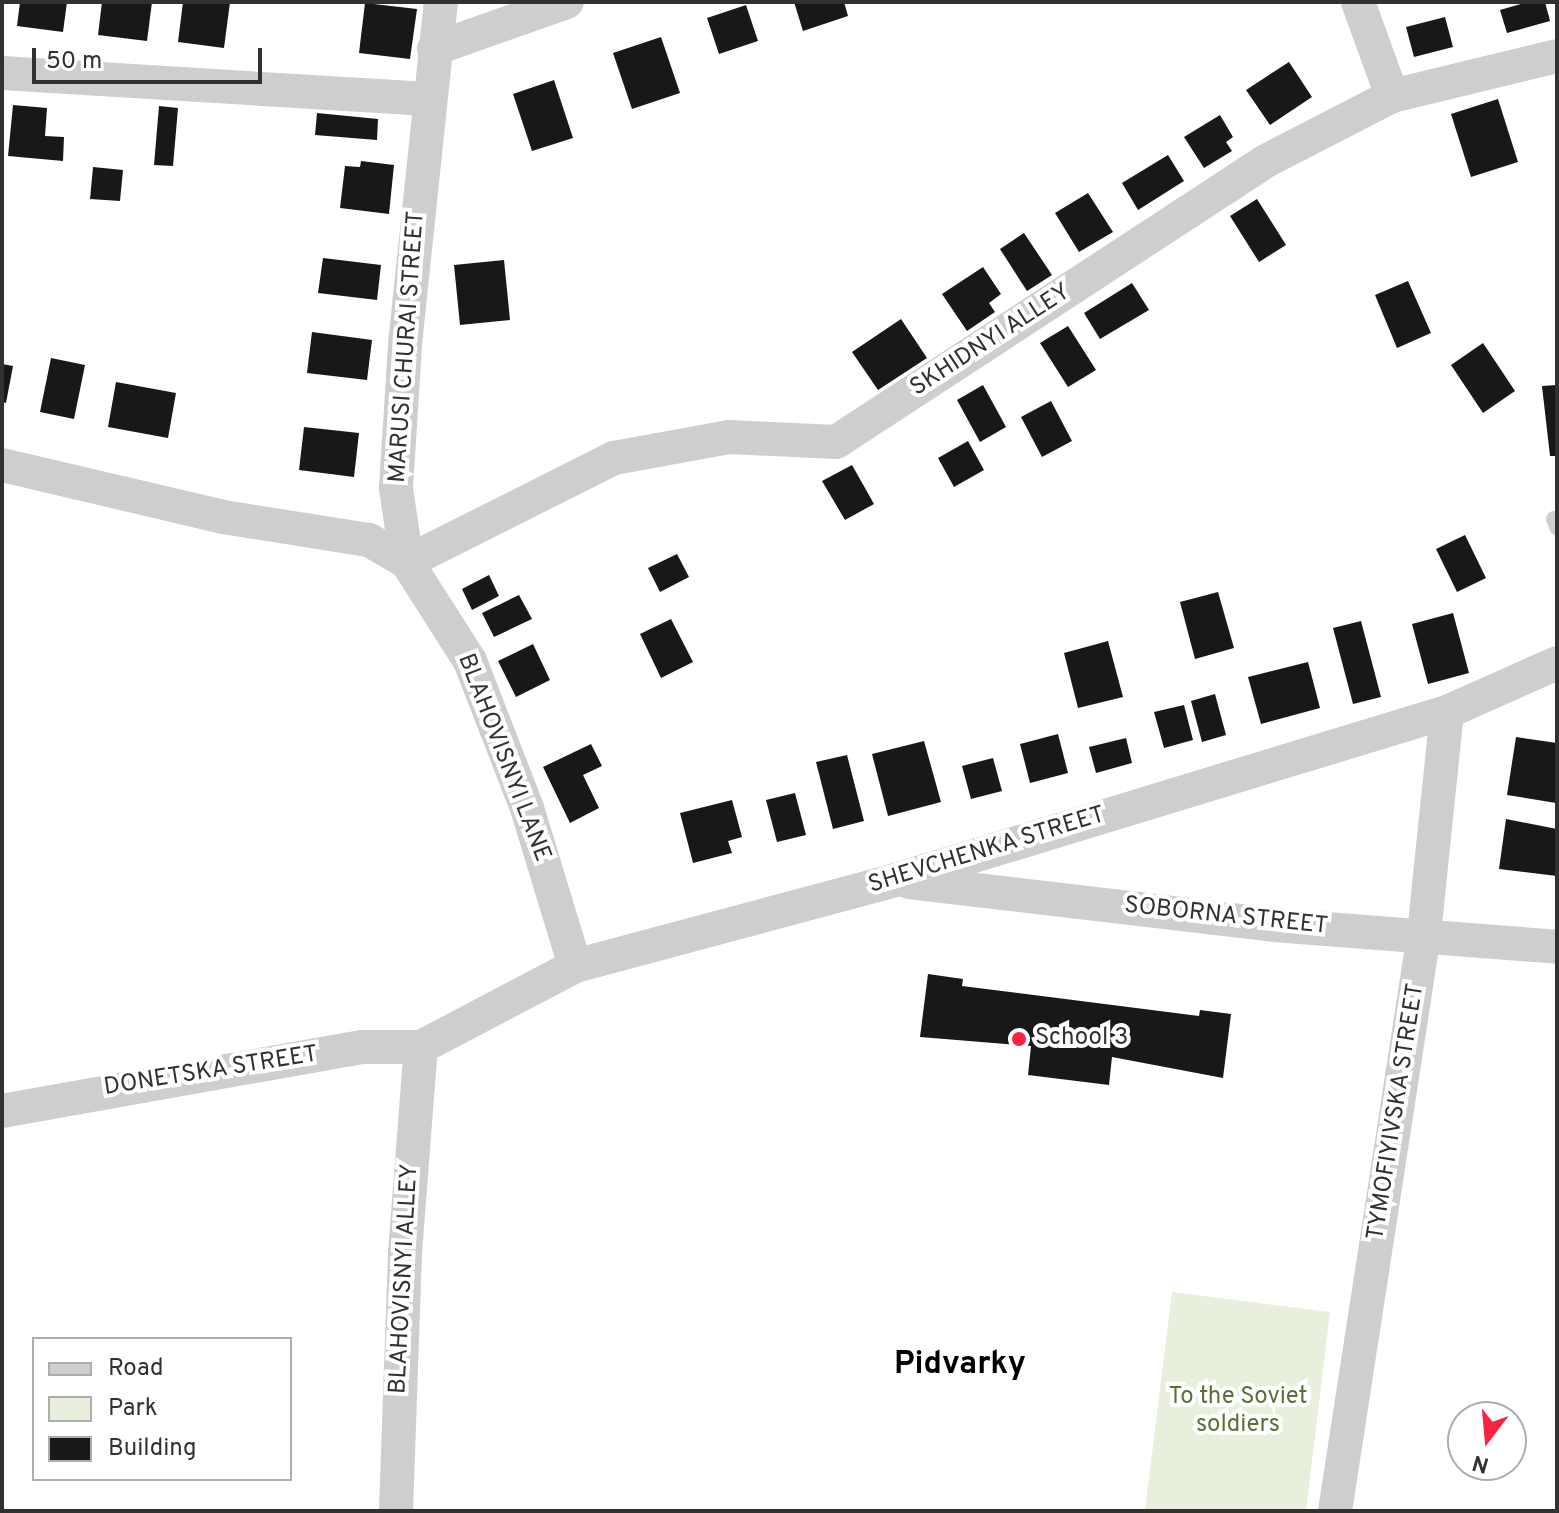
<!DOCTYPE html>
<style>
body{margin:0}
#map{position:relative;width:1559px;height:1513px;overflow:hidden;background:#fff;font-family:Overpass,sans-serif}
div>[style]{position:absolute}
.green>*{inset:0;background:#e8efdd}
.building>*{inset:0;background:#181818}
.service>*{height:16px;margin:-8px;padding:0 8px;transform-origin:8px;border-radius:8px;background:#cecece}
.minor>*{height:34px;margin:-17px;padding:0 17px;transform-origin:17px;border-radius:17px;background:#cecece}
.dots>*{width:22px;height:22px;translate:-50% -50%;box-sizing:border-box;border:4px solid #fff;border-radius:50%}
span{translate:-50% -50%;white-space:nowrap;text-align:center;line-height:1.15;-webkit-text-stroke:8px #fff;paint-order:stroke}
.street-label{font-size:24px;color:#313131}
.poi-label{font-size:24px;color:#313131}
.left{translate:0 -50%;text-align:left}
.park-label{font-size:24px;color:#577139}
.district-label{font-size:32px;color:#000;font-weight:700}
.frame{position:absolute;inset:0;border:4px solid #313131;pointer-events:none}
.legend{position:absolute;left:32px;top:1337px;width:260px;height:144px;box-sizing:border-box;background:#fff;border:2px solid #adadad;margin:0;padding:10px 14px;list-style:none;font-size:24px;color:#313131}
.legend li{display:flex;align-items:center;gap:16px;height:40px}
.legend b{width:40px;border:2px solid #adadad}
.north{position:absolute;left:1447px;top:1401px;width:80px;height:80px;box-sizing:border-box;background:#fff;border:2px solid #adadad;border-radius:50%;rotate:196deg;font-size:22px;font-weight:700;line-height:32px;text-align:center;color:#313131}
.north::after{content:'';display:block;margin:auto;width:28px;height:36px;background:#f62441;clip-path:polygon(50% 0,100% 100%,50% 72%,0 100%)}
.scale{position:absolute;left:32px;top:48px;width:230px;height:36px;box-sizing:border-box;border:4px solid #313131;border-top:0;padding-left:10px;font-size:24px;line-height:28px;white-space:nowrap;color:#313131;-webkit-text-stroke:6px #fff;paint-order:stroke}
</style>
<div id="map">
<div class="green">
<div style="clip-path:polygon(1172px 1292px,1330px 1312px,1306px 1511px,1145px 1511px)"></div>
</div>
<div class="building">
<div style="clip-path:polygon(20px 2px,67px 2px,63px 32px,17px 26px)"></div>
<div style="clip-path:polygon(102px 2px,152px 2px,147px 41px,98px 35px)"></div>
<div style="clip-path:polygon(183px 2px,230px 2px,224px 48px,178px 42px)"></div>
<div style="clip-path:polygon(794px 2px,844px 2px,848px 16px,803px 31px)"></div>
<div style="clip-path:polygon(1528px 2px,1545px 2px,1550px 21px,1507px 33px,1500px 10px)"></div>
<div style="clip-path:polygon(365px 3px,417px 9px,410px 59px,359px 53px)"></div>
<div style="clip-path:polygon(746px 5px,758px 41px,719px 54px,707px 18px)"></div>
<div style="clip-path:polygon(1445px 17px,1453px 47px,1414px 57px,1406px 27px)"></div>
<div style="clip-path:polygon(661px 37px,680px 93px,632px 109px,613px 53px)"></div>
<div style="clip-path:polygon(1289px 62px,1312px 97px,1270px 125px,1246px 90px)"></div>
<div style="clip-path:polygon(554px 80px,573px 138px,532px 151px,513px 94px)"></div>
<div style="clip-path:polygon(1498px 99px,1518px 162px,1471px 177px,1451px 114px)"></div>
<div style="clip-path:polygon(13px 105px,47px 108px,45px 136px,64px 137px,63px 161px,8px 156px)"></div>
<div style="clip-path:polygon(159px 106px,178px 108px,173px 166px,154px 165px)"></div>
<div style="clip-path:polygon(317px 113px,378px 119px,377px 140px,315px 135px)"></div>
<div style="clip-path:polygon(1220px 115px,1233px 137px,1226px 142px,1232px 151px,1204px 168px,1184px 137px)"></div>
<div style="clip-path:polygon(1168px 155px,1184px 181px,1138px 210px,1122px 183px)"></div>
<div style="clip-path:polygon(361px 161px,394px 165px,389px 214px,340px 208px,345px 166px,360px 167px)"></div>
<div style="clip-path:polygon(93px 167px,123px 170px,120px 201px,90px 199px)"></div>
<div style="clip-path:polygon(1088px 193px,1113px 232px,1079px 252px,1055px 213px)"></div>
<div style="clip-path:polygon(1257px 199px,1286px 245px,1259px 262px,1230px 216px)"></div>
<div style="clip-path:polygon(1024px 233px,1052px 275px,1027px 291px,1000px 249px)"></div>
<div style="clip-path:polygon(323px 258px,381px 265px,377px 300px,318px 293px)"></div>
<div style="clip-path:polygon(504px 260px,510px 320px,460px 325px,454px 265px)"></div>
<div style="clip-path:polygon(983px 267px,1001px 294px,989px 303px,995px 312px,967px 331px,942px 294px)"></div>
<div style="clip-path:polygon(1408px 281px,1431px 333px,1397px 348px,1375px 295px)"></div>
<div style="clip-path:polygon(1132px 283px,1149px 310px,1100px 339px,1084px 313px)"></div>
<div style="clip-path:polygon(901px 319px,927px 358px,878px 390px,852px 352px)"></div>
<div style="clip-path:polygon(1068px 326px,1096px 370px,1068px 387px,1040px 343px)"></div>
<div style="clip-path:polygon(312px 332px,372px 340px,367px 380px,307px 373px)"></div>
<div style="clip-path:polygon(1483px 343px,1515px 391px,1483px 413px,1451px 365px)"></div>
<div style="clip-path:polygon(51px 358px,85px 365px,74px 419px,40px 412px)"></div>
<div style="clip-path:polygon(2px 364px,13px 366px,6px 403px,2px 402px)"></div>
<div style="clip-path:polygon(116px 382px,176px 393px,168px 438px,108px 427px)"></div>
<div style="clip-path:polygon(983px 385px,1006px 427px,980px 442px,957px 400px)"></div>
<div style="clip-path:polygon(1557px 385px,1557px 456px,1550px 456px,1542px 386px)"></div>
<div style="clip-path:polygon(1051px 401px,1072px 441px,1042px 457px,1021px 417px)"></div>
<div style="clip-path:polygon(304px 427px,359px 433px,354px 477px,299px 470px)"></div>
<div style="clip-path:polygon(968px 441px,984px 470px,954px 487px,938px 458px)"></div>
<div style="clip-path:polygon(852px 465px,874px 504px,845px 520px,822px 481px)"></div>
<div style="clip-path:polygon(1465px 535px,1486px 578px,1457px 592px,1436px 549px)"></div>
<div style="clip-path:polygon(677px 554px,689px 577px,660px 592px,648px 568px)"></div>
<div style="clip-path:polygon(489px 575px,499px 596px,472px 610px,462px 589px)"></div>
<div style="clip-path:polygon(1218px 592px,1234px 648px,1195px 659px,1180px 602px)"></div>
<div style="clip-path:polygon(519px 595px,532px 619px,494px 637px,482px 613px)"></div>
<div style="clip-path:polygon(1453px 613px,1469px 673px,1428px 684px,1412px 624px)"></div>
<div style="clip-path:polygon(671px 619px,693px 662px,661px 678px,640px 634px)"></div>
<div style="clip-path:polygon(1361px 621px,1381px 697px,1353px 704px,1333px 628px)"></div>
<div style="clip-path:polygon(1108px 641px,1123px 697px,1078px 708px,1064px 653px)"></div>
<div style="clip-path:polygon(533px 644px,550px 680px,516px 697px,498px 661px)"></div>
<div style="clip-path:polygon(1308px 662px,1320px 708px,1261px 724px,1248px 677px)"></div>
<div style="clip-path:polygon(1215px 694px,1226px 735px,1202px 742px,1191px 701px)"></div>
<div style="clip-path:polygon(1184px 705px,1193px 740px,1164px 748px,1154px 712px)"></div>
<div style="clip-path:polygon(1058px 734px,1068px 773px,1030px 783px,1020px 744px)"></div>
<div style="clip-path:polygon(1516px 737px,1557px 743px,1556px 803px,1507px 795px)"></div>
<div style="clip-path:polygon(1126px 738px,1132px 763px,1096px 773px,1089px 747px)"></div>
<div style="clip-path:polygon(924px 741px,941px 802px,888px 816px,872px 754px)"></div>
<div style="clip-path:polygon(591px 744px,602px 766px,583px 775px,599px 808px,570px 823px,543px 767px)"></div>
<div style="clip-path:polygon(847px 755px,864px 821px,833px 829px,816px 762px)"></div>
<div style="clip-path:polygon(993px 758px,1002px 791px,971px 799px,962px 766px)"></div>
<div style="clip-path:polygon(795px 793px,806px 835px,777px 842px,766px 800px)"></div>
<div style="clip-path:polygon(732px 800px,742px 837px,728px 841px,732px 853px,693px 863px,680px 813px)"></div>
<div style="clip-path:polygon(1506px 819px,1557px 829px,1557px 876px,1499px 869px)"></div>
<div style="clip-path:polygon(928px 974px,963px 979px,962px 986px,1199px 1016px,1200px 1010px,1231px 1014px,1223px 1078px,1112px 1057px,1109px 1085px,1028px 1075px,1031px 1046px,920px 1037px)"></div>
</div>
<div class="service">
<div style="left:1554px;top:519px;width:9px;rotate:69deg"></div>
</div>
<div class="minor">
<div style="left:1358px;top:2px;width:100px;rotate:70.1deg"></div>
<div style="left:434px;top:49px;width:141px;rotate:-19.5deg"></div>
<div style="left:2px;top:73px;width:427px;rotate:3.5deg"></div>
<div style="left:2px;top:465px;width:227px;rotate:13.2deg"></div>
<div style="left:223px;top:517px;width:148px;rotate:9deg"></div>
<div style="left:369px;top:540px;width:44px;rotate:30.1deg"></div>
<div style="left:407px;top:562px;width:75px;rotate:-98.5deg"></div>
<div style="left:396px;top:488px;width:144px;rotate:-86.4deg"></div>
<div style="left:405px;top:344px;width:344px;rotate:-84deg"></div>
<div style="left:909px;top:882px;width:368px;rotate:6.7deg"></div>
<div style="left:1274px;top:925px;width:284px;rotate:4.4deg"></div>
<div style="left:575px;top:966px;width:165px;rotate:-106.9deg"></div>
<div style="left:527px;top:808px;width:158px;rotate:-111.2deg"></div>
<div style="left:470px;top:661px;width:117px;rotate:-122.5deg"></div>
<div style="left:407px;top:562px;width:232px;rotate:-26.7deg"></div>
<div style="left:614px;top:458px;width:117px;rotate:-10.3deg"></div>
<div style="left:729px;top:437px;width:107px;rotate:2.7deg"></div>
<div style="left:836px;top:442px;width:514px;rotate:-33.16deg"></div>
<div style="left:1266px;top:161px;width:142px;rotate:-27.3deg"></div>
<div style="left:1392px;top:96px;width:170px;rotate:-13.6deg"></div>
<div style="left:2px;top:1111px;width:367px;rotate:-10.1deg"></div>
<div style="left:363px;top:1047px;width:58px"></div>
<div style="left:421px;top:1047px;width:174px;rotate:-27.7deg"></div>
<div style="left:575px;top:966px;width:331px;rotate:-15deg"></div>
<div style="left:895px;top:880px;width:577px;rotate:-16.93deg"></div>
<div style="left:1447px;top:712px;width:120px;rotate:-24deg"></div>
<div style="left:396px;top:1511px;width:258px;rotate:-88deg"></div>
<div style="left:405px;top:1253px;width:207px;rotate:-85.6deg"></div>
<div style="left:1335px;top:1511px;width:584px;rotate:-81.23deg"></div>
<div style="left:1424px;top:934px;width:223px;rotate:-84.1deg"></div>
</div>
<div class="dots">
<div style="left:1019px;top:1039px;background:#f62441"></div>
</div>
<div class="street-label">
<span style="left:991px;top:341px;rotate:-33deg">SKHIDNYI ALLEY</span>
<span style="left:408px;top:347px;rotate:-86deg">MARUSI CHURAI STREET</span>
<span style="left:503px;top:758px;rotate:69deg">BLAHOVISNYI LANE</span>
<span style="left:987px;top:851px;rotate:-17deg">SHEVCHENKA STREET</span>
<span style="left:1226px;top:917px;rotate:6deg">SOBORNA STREET</span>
<span style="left:211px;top:1072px;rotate:-9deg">DONETSKA STREET</span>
<span style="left:1397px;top:1112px;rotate:-81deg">TYMOFIYIVSKA STREET</span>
<span style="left:405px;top:1279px;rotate:-87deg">BLAHOVISNYI ALLEY</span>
</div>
<div class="poi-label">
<span class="left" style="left:1035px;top:1039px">School 3</span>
</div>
<div class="park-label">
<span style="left:1238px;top:1412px">To the Soviet<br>soldiers</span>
</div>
<div class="district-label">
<span style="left:960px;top:1365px">Pidvarky</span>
</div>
<div class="frame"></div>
<ul class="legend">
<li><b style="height:10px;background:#cecece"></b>Road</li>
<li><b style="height:22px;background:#e8efdd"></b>Park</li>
<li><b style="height:22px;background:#181818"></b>Building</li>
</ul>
<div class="north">N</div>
<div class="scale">50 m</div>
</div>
